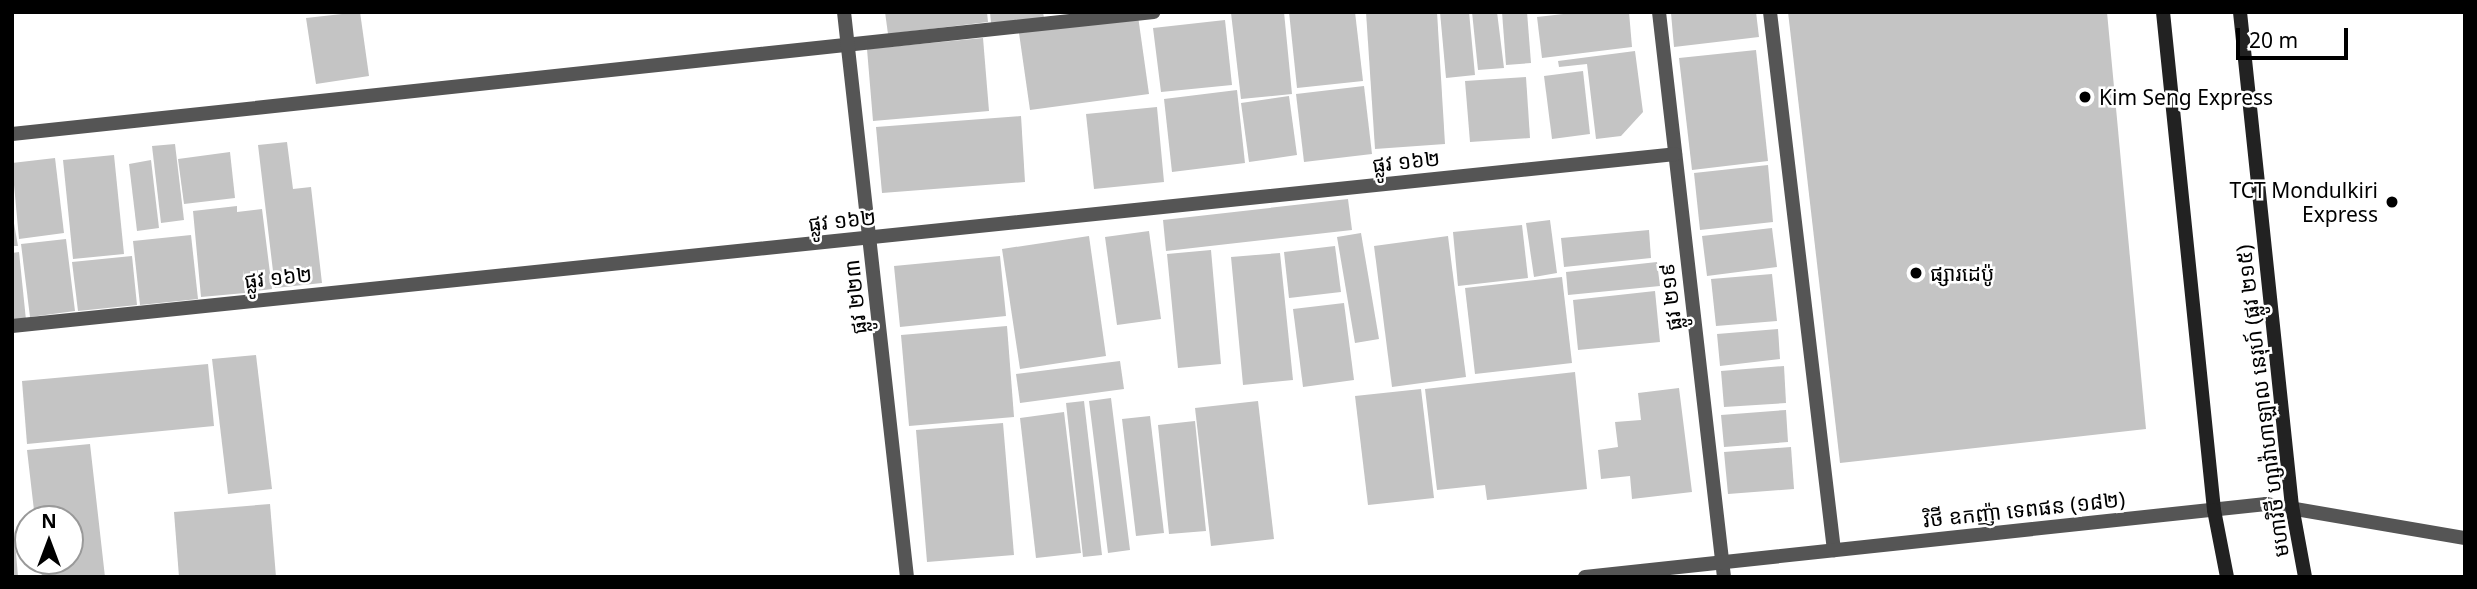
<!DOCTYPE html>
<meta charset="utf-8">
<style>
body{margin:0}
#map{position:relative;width:2477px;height:589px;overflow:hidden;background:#fff;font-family:"Noto Sans","Noto Sans Khmer",sans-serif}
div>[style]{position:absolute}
.building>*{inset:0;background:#c4c4c4}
.service>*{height:14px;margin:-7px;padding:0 7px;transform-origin:7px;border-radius:7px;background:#555}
.minor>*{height:14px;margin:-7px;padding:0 7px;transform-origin:7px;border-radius:7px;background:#555}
.tertiary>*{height:14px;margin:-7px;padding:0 7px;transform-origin:7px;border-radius:7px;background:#555}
.secondary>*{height:14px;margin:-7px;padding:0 7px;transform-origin:7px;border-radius:7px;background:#222}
.dots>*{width:19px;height:19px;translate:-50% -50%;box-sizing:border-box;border:4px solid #fff;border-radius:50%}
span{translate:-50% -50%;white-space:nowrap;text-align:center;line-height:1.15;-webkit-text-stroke:5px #fff;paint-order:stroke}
.poi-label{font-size:21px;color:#000}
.left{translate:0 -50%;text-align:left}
.right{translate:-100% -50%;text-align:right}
.street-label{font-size:21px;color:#000}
.frame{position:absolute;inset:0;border:14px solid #000;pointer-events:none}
.north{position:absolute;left:14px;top:505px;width:70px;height:70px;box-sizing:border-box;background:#fff;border:2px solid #999;border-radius:50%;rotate:0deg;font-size:19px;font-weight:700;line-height:28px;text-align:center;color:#000}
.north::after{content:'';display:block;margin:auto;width:24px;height:32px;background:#000;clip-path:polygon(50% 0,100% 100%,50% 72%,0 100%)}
.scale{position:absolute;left:2236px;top:28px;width:112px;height:32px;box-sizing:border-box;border:4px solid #000;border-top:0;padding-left:9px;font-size:21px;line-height:24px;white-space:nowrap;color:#000;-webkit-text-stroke:5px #fff;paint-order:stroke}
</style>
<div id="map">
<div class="building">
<div style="clip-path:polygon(360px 12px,369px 76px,316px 84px,306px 18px)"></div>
<div style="clip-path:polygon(885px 12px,987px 12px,988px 22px,888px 34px)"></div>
<div style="clip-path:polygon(990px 12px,1043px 12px,1044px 18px,991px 23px)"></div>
<div style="clip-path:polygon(1242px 12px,1284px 12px,1292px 94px,1241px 99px,1231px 13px)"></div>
<div style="clip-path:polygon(1289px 12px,1355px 12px,1363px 81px,1297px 88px)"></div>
<div style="clip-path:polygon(1366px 12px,1437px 12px,1445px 144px,1375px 149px)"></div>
<div style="clip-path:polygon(1440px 12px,1469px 12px,1475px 75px,1446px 78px)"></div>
<div style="clip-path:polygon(1472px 12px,1497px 12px,1504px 68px,1478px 70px)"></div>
<div style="clip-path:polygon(1502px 12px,1527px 12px,1531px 63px,1506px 65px)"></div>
<div style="clip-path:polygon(1581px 12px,1629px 12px,1632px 47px,1542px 58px,1537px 17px)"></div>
<div style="clip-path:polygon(1756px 12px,1759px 37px,1674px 47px,1671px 13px)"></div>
<div style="clip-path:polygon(1788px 12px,2107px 12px,2146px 429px,1840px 463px)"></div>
<div style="clip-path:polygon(1138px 16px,1149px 94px,1030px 110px,1019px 33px)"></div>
<div style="clip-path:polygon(1225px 20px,1232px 85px,1161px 92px,1153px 28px)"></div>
<div style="clip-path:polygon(983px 38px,989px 111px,873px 121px,867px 49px)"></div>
<div style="clip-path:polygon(1756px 50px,1768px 161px,1692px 170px,1679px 58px)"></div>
<div style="clip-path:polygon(1635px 51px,1643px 112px,1621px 136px,1596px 139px,1587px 64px,1559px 67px,1558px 61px)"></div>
<div style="clip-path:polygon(1583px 71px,1590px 134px,1552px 139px,1544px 76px)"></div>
<div style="clip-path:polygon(1526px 77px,1530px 138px,1470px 142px,1465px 81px)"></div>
<div style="clip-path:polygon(1364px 86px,1372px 154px,1304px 162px,1296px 94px)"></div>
<div style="clip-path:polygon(1237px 90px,1245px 163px,1172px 172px,1164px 99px)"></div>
<div style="clip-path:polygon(1289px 96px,1297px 155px,1249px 162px,1241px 103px)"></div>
<div style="clip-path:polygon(1157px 107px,1164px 182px,1094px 189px,1086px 114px)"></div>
<div style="clip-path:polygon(1021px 116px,1025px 182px,882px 193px,876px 127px)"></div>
<div style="clip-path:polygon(287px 142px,293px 189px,311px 187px,322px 283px,275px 288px,258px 145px)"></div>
<div style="clip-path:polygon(175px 144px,184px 220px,161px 223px,152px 146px)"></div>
<div style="clip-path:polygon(230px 152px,235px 198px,184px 204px,178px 159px)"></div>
<div style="clip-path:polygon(114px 155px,124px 254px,73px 259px,63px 160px)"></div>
<div style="clip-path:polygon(55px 158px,64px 233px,19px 239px,12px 163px)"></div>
<div style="clip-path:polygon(151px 160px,159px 228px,137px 231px,129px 164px)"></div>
<div style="clip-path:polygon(1768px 165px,1773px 222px,1700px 230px,1694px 173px)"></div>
<div style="clip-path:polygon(1348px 199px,1352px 230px,1166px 251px,1163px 220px)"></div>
<div style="clip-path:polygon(237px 206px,237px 212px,262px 209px,272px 289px,247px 292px,243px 270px,245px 293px,201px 297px,193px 211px)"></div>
<div style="clip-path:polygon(12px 212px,18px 246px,12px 246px)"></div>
<div style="clip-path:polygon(1550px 220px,1557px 273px,1534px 277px,1526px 223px)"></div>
<div style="clip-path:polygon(1522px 225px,1528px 278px,1458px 286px,1453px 232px)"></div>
<div style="clip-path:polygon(1772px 228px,1777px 267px,1707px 276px,1702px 236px)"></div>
<div style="clip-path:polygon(1649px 230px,1651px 258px,1564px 267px,1561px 238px)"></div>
<div style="clip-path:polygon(1149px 231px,1161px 319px,1117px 325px,1105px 237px)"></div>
<div style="clip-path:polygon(1361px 233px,1379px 339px,1355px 343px,1337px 237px)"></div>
<div style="clip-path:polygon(191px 235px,198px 299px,140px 305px,133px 241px)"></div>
<div style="clip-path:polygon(1089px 236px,1106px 356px,1020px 369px,1002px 249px)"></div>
<div style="clip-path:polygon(1448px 236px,1466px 377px,1392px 387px,1374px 246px)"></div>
<div style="clip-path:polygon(66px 239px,75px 311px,30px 317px,21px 244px)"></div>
<div style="clip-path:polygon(1335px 246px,1341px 292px,1289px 298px,1284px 252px)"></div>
<div style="clip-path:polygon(1211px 250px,1221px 364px,1178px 368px,1167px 254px)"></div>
<div style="clip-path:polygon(19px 252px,26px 320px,12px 321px,12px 253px)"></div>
<div style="clip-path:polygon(1280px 253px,1293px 380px,1243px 385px,1231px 257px)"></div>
<div style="clip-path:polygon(132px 256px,137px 305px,78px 311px,72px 262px)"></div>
<div style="clip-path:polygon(1000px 256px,1006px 316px,900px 327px,894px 266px)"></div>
<div style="clip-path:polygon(1657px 262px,1660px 286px,1568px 295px,1566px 272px)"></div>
<div style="clip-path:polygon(1772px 274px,1777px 321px,1716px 326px,1711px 279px)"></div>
<div style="clip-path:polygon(1562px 277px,1572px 363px,1475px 374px,1465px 288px)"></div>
<div style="clip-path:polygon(1655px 291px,1660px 342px,1578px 350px,1573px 300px)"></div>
<div style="clip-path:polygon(1344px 303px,1354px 380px,1303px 387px,1293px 309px)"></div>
<div style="clip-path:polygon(1007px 326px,1014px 417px,909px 426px,901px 335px)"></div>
<div style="clip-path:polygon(1778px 329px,1780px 359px,1720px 366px,1717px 334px)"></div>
<div style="clip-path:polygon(256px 355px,272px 489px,228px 494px,212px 359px)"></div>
<div style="clip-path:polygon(1120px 361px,1124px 389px,1020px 403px,1016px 374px)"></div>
<div style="clip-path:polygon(208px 364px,214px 426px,27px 444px,22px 381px)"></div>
<div style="clip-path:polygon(1784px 366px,1786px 403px,1724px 407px,1721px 371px)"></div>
<div style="clip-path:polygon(1575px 372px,1587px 489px,1487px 500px,1485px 485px,1437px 490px,1425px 389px)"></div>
<div style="clip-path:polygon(1679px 388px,1692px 492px,1632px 499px,1630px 476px,1601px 479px,1598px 450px,1618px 447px,1615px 422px,1641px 420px,1638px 393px)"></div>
<div style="clip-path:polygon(1421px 389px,1434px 498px,1368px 505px,1355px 396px)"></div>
<div style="clip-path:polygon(1111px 398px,1130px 550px,1108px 553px,1089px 401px)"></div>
<div style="clip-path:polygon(1084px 401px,1102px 555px,1083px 557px,1066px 403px)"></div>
<div style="clip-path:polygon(1258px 401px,1274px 539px,1211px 546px,1195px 408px)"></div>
<div style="clip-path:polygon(1786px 410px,1788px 442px,1724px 447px,1721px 415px)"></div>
<div style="clip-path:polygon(1064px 412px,1081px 553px,1036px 558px,1020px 418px)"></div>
<div style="clip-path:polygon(1150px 416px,1164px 533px,1136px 536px,1122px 419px)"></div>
<div style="clip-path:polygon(1195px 421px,1206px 531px,1169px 534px,1158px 425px)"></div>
<div style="clip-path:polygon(1003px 423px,1014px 555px,927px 562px,916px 430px)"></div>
<div style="clip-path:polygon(90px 444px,105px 577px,42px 577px,40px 561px,70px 561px,70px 519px,35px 519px,27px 450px)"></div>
<div style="clip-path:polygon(1791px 447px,1794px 489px,1728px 494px,1724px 452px)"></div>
<div style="clip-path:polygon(270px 504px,276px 577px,179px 577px,174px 512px)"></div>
<div style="clip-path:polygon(12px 529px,14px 529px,18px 577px,12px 577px)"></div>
</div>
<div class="service">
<div style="left:1770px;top:12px;width:542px;rotate:83.22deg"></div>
<div style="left:12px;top:134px;width:1148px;rotate:-6.1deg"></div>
</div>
<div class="minor">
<div style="left:844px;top:12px;width:569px;rotate:83.64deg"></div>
<div style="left:1659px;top:12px;width:569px;rotate:83.44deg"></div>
<div style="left:12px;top:326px;width:1672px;rotate:-5.9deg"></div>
</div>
<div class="tertiary">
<div style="left:1585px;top:577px;width:685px;rotate:-6.12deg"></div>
<div style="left:2266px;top:504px;width:202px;rotate:9.7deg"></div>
</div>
<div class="secondary">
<div style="left:2163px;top:12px;width:501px;rotate:84.15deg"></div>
<div style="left:2214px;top:510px;width:68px;rotate:79deg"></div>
<div style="left:2240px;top:12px;width:497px;rotate:84deg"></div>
<div style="left:2292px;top:506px;width:72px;rotate:79.6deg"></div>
</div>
<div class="dots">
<div style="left:2085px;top:97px;background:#000"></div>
<div style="left:2392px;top:202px;background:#000"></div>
<div style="left:1916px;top:273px;background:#000"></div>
</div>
<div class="poi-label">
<span class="left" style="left:2099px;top:97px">Kim Seng Express</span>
<span class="right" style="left:2378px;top:202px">TCT Mondulkiri<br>Express</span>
<span class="left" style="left:1930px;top:273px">ផ្សារដេប៉ូ</span>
</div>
<div class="street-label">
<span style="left:1406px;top:161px;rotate:-6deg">ផ្លូវ ១៦២</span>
<span style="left:842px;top:220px;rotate:-6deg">ផ្លូវ ១៦២</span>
<span style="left:278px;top:277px;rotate:-6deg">ផ្លូវ ១៦២</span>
<span style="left:855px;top:297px;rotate:-96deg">ផ្លូវ ២២៣</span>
<span style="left:1670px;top:297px;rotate:-97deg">ផ្លូវ ២១៩</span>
<span style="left:2262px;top:401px;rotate:-97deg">មហាវិថី ហ្សាវ៉ាហាឡាល នេរុហ៍ (ផ្លូវ ២១៥)</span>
<span style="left:2024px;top:509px;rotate:-6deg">វិថី ឧកញ៉ា ទេពផន (១៨២)</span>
</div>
<div class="frame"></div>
<div class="north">N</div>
<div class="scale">20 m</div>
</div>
